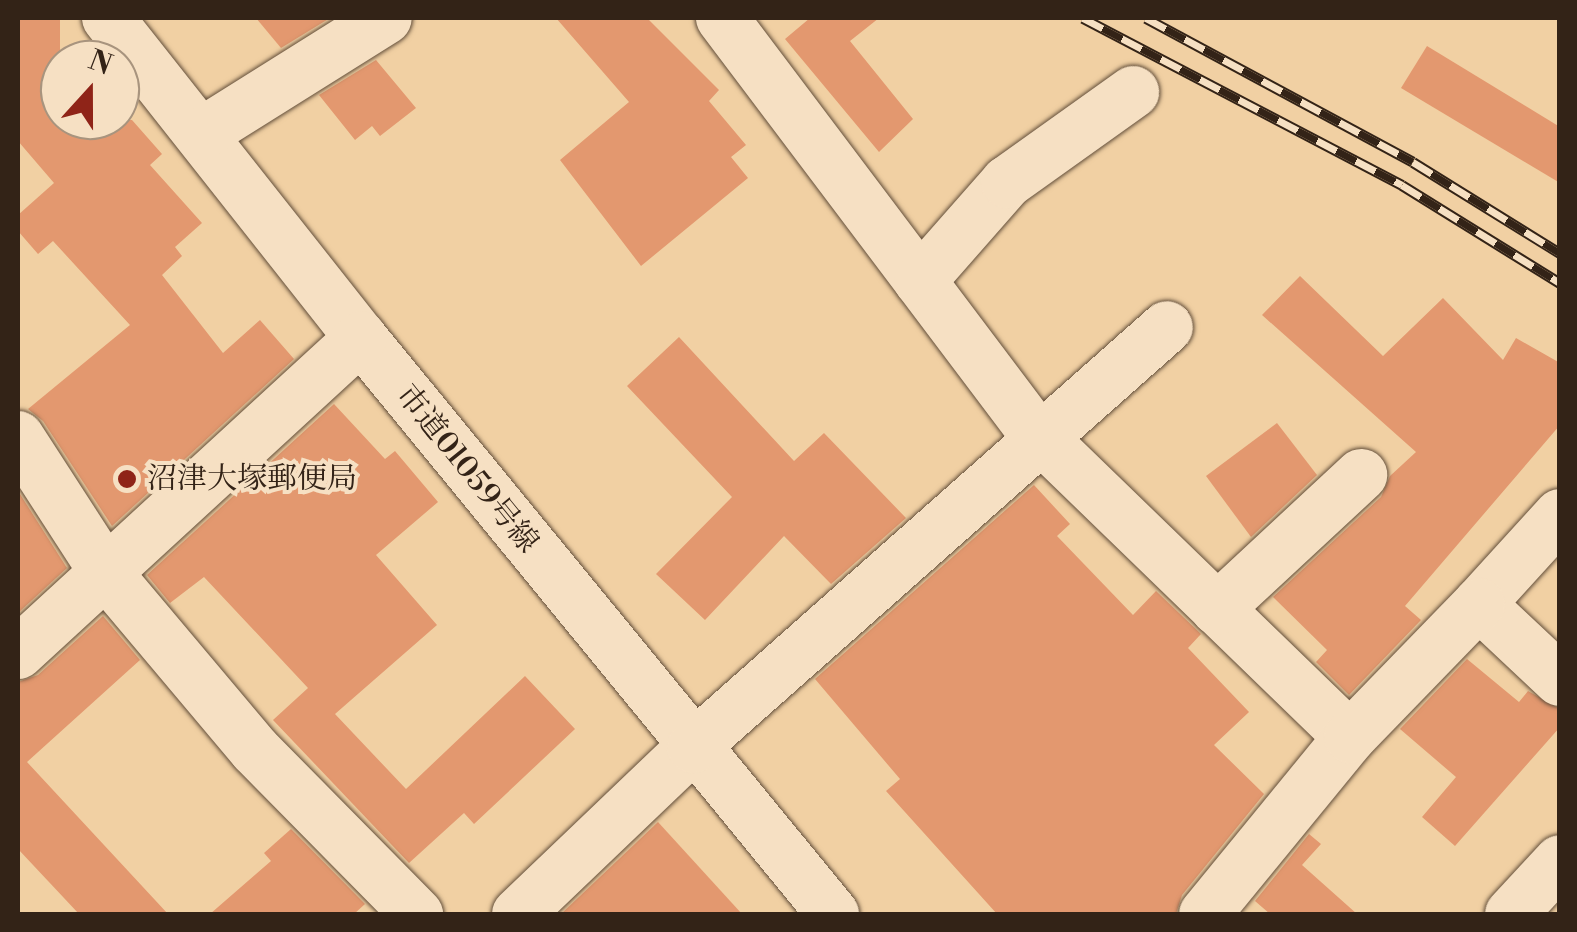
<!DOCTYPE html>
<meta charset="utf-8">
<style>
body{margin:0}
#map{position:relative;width:1577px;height:932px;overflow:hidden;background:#f1d0a3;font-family:"Libre Bodoni","Noto Serif JP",serif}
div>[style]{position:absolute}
.building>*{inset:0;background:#e3986f}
.roads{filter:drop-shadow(0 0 2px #624e3a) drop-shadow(0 0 2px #624e3a)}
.minor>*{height:52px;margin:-26px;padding:0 26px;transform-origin:26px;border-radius:26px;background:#f6e0c3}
.rail>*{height:11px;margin-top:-5.5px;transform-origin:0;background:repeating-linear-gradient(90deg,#f6e0c3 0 22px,#332317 0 44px);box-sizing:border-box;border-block:2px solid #332317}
.dots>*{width:28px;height:28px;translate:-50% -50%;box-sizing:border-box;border:5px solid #f6e0c3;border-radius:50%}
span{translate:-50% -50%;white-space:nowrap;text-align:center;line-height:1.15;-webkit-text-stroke:8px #f6e0c3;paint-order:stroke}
.street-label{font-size:30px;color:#332317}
.poi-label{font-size:30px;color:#332317}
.left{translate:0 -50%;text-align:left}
.frame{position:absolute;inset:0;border:20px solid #332317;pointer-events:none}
.north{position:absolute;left:40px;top:40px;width:100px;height:100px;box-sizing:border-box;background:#f6e0c3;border:2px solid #a8947e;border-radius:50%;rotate:21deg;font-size:28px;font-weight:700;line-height:40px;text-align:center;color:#332317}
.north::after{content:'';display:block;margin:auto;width:35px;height:45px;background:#8f2418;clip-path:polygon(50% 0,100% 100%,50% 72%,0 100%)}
</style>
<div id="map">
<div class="building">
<div style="clip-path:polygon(18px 18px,60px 18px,60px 120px,132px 120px,162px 154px,150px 165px,202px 223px,175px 247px,182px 256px,162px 275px,223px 353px,260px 320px,294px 359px,112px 526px,43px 421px,28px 409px,130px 325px,53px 241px,38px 254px,18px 231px,18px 215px,54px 183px,18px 141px)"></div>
<div style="clip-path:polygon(256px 18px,330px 18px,281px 48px)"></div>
<div style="clip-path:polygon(556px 18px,647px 18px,719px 90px,709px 101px,746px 145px,731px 157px,748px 178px,641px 266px,560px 160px,629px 102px)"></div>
<div style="clip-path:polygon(810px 18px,879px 18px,850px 41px,913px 119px,879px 152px,785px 39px)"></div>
<div style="clip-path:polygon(1427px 46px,1560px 127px,1560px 183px,1401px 88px)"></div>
<div style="clip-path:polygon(376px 60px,416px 108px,380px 136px,372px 126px,355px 140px,319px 95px)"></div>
<div style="clip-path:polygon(1300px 276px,1383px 356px,1443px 298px,1503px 360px,1516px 338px,1560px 363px,1560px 425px,1405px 606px,1421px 620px,1349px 695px,1316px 662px,1327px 650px,1273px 597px,1381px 497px,1390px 476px,1416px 452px,1262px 315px)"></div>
<div style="clip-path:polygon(679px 337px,794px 461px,824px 433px,906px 518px,831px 584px,784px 536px,705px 620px,656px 574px,732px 497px,627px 386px)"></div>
<div style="clip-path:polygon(334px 404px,385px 459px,395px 451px,438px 502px,376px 555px,437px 625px,335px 714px,406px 789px,525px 676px,575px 729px,474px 824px,464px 813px,409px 863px,273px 720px,308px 688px,204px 577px,170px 603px,147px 575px)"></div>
<div style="clip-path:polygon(1277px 423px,1317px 475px,1251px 537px,1206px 476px)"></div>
<div style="clip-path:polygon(1034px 485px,1070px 524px,1057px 536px,1133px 615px,1156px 591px,1201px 634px,1188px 648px,1249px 712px,1214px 745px,1264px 794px,1182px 895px,1176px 914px,997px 914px,886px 791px,900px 779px,815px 679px)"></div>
<div style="clip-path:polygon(18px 491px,67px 568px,18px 613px)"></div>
<div style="clip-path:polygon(103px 616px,140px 660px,27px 762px,168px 914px,79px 914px,18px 849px,18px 682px,38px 675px)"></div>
<div style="clip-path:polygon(1467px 659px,1519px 702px,1528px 691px,1560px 709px,1560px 727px,1455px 846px,1422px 817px,1456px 777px,1400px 729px)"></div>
<div style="clip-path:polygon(658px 822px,742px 914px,561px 914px)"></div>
<div style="clip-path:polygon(291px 829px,365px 904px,354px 914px,210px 914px,271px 861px,264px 853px)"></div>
<div style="clip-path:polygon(1309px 834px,1321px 844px,1302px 865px,1357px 914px,1270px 914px,1255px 901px)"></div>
</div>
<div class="roads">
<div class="minor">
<div style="left:108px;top:18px;width:408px;rotate:51.7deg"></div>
<div style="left:361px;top:338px;width:745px;rotate:50.67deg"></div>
<div style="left:722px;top:18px;width:513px;rotate:53deg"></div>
<div style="left:1031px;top:428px;width:444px;rotate:44.1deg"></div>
<div style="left:201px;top:134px;width:218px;rotate:-32.1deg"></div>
<div style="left:920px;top:281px;width:132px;rotate:-48.7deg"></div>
<div style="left:1007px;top:182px;width:155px;rotate:-35.5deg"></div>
<div style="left:18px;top:437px;width:162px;rotate:57.1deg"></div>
<div style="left:106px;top:573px;width:231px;rotate:49.9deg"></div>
<div style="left:255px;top:750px;width:231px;rotate:45.4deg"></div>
<div style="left:1560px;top:515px;width:120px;rotate:132.3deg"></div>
<div style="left:1479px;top:604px;width:111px;rotate:43.2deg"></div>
<div style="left:1217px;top:609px;width:197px;rotate:-42.9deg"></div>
<div style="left:18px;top:653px;width:466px;rotate:-42.6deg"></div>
<div style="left:518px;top:914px;width:242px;rotate:-43.7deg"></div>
<div style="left:693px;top:747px;width:633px;rotate:-41.54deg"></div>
<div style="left:1205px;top:914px;width:229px;rotate:-50.7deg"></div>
<div style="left:1350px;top:737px;width:185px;rotate:-45.9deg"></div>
<div style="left:1511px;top:914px;width:72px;rotate:-47.2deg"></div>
</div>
</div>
<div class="rail">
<div style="left:1083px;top:18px;width:360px;rotate:27.6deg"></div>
<div style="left:1402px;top:185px;width:186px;rotate:31.8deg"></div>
<div style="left:1146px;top:18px;width:303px;rotate:28.3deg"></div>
<div style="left:1413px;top:162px;width:173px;rotate:31.8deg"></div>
</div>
<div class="dots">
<div style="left:127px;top:479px;background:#8f2418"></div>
</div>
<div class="street-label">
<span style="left:467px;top:469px;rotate:51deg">市道01059号線</span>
</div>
<div class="poi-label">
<span class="left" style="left:147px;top:479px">沼津大塚郵便局</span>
</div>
<div class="frame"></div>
<div class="north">N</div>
</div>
